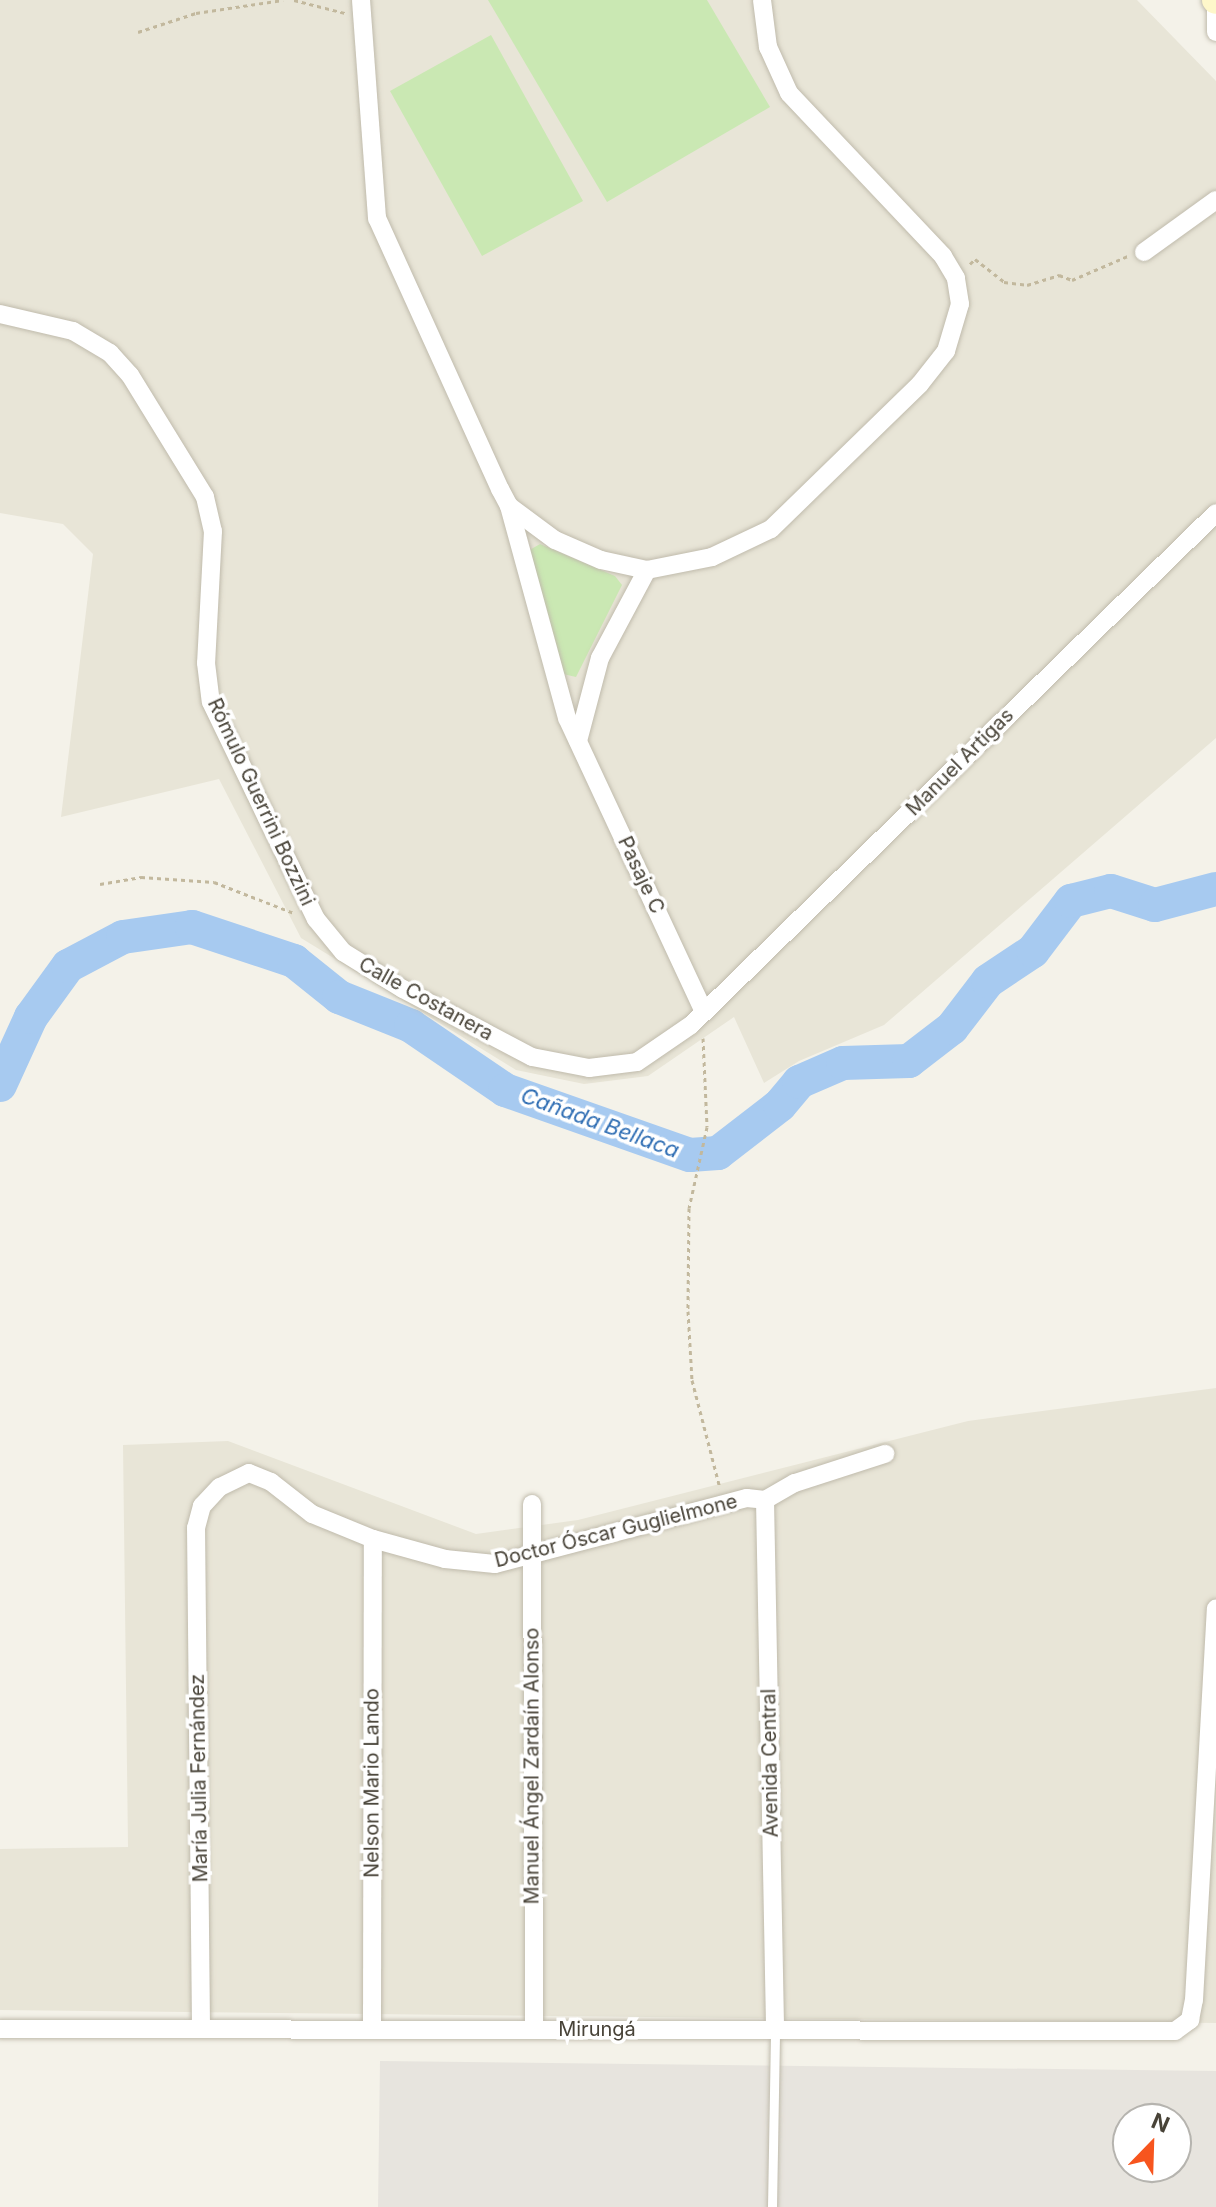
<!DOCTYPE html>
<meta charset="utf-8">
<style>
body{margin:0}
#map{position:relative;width:1216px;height:2207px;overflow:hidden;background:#f4f2e9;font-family:Inter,sans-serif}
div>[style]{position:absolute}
.residential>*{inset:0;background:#e8e5d7}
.industrial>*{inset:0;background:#e7e4de}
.green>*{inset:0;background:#cae8b3}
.river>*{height:34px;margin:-17px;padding:0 17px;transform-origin:17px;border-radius:17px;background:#a7caf0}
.path>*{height:3px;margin-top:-1.5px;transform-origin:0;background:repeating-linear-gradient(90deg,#c2b89d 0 4px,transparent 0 8px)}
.roads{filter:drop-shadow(0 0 2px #c0bbac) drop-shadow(0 0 2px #c0bbac)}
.lane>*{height:9px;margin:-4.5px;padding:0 4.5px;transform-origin:4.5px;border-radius:4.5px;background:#fff}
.street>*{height:18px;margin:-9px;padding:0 9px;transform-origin:9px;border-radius:9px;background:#fff}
.secondary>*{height:26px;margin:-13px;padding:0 13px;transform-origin:13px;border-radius:13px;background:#fef7ca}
span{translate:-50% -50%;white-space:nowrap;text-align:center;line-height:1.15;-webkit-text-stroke:7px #fff;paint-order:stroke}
.street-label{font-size:20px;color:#484338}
.water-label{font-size:22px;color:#316fb4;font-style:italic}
.north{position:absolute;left:1112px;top:2103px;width:80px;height:80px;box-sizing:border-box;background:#fff;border:2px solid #b6b4af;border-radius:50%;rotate:23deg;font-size:22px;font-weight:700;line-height:32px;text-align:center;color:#484338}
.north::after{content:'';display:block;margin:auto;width:28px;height:36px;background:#f7551e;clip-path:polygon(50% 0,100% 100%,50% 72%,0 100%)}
</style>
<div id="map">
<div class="residential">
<div style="clip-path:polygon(0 0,1137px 0,1216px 81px,1216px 738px,884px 1025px,799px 1061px,764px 1083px,734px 1017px,648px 1076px,584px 1084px,516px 1070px,301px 938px,219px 779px,61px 817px,93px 554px,63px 524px,0 513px)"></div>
<div style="clip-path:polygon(1216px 1388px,1216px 2023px,0 2010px,0 1849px,128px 1847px,123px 1445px,228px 1441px,476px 1534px,578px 1520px,968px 1421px)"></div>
</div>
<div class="industrial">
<div style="clip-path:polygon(evenodd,380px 2061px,1216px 2071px,1216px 2207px,378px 2207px,380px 2061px,1128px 2119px,1176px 2119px,1176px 2167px,1128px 2167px,1128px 2119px)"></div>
</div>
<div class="green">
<div style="clip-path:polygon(488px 0,707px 0,770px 107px,607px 202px)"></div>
<div style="clip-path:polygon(491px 35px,583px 201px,482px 256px,390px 91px)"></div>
<div style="clip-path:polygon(540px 544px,615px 576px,622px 585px,576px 677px,563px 674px,528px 551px)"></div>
</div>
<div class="river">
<div style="left:0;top:1085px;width:75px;rotate:-65.5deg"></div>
<div style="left:31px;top:1017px;width:63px;rotate:-54deg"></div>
<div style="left:68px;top:966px;width:62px;rotate:-27.8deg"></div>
<div style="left:123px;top:937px;width:70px;rotate:-8.2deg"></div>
<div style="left:192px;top:927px;width:108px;rotate:18.4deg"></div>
<div style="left:294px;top:961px;width:58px;rotate:38.7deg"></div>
<div style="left:339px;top:997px;width:78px;rotate:21.9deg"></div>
<div style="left:411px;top:1026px;width:114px;rotate:34.2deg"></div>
<div style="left:505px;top:1090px;width:196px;rotate:19.4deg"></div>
<div style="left:690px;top:1155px;width:28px;rotate:-4deg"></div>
<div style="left:718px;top:1153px;width:78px;rotate:-37.7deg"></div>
<div style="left:780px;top:1105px;width:30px;rotate:-50deg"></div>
<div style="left:799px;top:1082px;width:48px;rotate:-23.4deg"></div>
<div style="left:843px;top:1063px;width:66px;rotate:-1.7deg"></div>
<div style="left:909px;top:1061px;width:54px;rotate:-37.5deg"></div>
<div style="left:952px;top:1028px;width:59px;rotate:-52.5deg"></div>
<div style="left:988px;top:981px;width:54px;rotate:-33.7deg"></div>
<div style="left:1033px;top:951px;width:63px;rotate:-52.8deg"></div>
<div style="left:1071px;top:901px;width:41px;rotate:-14deg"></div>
<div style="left:1111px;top:891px;width:46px;rotate:17.7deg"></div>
<div style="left:1155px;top:905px;width:63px;rotate:-14.7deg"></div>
</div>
<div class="path">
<div style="left:294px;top:0;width:53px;rotate:14.3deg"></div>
<div style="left:138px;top:32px;width:61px;rotate:-18.1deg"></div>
<div style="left:196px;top:13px;width:88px;rotate:-8.5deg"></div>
<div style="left:970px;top:264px;width:7px;rotate:-45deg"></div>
<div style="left:975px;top:259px;width:37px;rotate:38deg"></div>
<div style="left:1004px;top:282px;width:23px;rotate:7deg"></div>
<div style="left:1027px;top:285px;width:34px;rotate:-17deg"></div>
<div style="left:1059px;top:275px;width:14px;rotate:21deg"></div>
<div style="left:1072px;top:280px;width:61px;rotate:-23.2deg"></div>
<div style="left:100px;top:884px;width:42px;rotate:-9.7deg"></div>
<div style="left:141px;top:877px;width:73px;rotate:3.9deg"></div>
<div style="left:214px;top:882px;width:86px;rotate:21.2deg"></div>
<div style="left:703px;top:1038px;width:89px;rotate:87.4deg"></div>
<div style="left:707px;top:1127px;width:83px;rotate:102.5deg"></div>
<div style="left:689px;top:1208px;width:103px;rotate:90.6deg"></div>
<div style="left:688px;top:1311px;width:69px;rotate:86.7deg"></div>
<div style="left:692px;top:1380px;width:112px;rotate:75.5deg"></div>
</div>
<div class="roads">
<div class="lane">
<div style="left:772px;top:2207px;width:177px;rotate:-89deg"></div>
</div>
<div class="street">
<div style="left:361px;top:0;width:219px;rotate:85.8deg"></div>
<div style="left:377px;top:218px;width:298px;rotate:65.6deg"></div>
<div style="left:500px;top:489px;width:19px;rotate:62deg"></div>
<div style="left:509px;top:506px;width:57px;rotate:36.5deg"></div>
<div style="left:555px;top:540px;width:50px;rotate:23.5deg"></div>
<div style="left:601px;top:560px;width:47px;rotate:12.3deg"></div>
<div style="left:647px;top:570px;width:66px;rotate:-11.3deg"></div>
<div style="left:712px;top:557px;width:65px;rotate:-25.4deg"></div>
<div style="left:771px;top:529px;width:208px;rotate:-44.2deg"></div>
<div style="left:920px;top:384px;width:42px;rotate:-51.8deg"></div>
<div style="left:946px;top:351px;width:49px;rotate:-73.4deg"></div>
<div style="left:960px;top:304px;width:26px;rotate:-99deg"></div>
<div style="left:956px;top:278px;width:26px;rotate:-121deg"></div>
<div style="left:943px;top:256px;width:224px;rotate:-133.4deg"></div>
<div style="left:789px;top:93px;width:51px;rotate:-114.5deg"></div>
<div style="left:768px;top:47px;width:47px;rotate:-97.3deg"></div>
<div style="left:1216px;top:11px;width:21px;rotate:90deg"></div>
<div style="left:1144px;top:252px;width:89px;rotate:-35.8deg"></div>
<div style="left:0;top:314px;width:75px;rotate:13.1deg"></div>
<div style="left:73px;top:331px;width:43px;rotate:30.7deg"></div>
<div style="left:110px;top:353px;width:30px;rotate:48deg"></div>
<div style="left:130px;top:375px;width:143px;rotate:58.4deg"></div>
<div style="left:205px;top:497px;width:35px;rotate:77deg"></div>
<div style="left:213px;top:531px;width:132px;rotate:93deg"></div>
<div style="left:206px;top:663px;width:39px;rotate:83deg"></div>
<div style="left:211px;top:702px;width:241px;rotate:64.2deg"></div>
<div style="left:316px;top:919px;width:43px;rotate:50.7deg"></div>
<div style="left:343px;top:952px;width:70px;rotate:31.7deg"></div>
<div style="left:403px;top:989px;width:146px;rotate:27.8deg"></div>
<div style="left:532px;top:1057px;width:58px;rotate:10.9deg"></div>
<div style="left:589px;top:1068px;width:48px;rotate:-7.1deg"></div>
<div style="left:637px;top:1062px;width:65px;rotate:-34.4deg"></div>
<div style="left:691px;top:1025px;width:733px;rotate:-44.28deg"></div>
<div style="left:509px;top:506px;width:220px;rotate:74.7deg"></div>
<div style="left:567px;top:718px;width:322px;rotate:65deg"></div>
<div style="left:578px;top:741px;width:86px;rotate:-75.2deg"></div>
<div style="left:600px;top:658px;width:100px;rotate:-61.9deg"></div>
<div style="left:765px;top:1500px;width:527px;rotate:88.91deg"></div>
<div style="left:532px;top:1504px;width:525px;rotate:89.78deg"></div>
<div style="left:372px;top:2026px;width:487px;rotate:-89.9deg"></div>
<div style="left:201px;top:2028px;width:500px;rotate:-90.57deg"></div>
<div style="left:196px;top:1528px;width:23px;rotate:-75deg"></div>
<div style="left:202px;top:1506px;width:26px;rotate:-47deg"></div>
<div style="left:220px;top:1487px;width:32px;rotate:-26deg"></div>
<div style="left:249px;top:1473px;width:24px;rotate:22deg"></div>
<div style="left:271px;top:1482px;width:52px;rotate:38deg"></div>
<div style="left:312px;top:1514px;width:66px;rotate:22.3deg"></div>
<div style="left:373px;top:1539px;width:75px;rotate:15.5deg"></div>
<div style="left:445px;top:1559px;width:50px;rotate:5.7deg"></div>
<div style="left:495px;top:1564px;width:260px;rotate:-14.7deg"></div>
<div style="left:747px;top:1498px;width:18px;rotate:6deg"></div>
<div style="left:765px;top:1500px;width:34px;rotate:-30deg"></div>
<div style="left:795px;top:1483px;width:95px;rotate:-17.9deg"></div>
<div style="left:0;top:2029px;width:1175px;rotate:0.1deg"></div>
<div style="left:1175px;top:2031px;width:19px;rotate:-36deg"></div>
<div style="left:1190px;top:2020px;width:20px;rotate:-79deg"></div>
<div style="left:1194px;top:2000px;width:392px;rotate:-86.8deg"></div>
</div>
<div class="secondary">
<div style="left:1215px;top:0;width:1px;rotate:45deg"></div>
</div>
</div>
<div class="street-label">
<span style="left:960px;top:762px;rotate:-45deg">Manuel Artigas</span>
<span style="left:261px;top:802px;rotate:65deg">Rómulo Guerrini Bozzini</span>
<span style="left:641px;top:875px;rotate:65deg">Pasaje C</span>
<span style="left:426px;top:999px;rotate:29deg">Calle Costanera</span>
<span style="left:616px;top:1531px;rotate:-14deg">Doctor Óscar Guglielmone</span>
<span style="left:770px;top:1763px;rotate:-91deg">Avenida Central</span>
<span style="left:532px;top:1766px;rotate:-90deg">Manuel Ángel Zardaín Alonso</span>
<span style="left:199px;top:1778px;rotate:-91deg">María Julia Fernández</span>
<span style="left:372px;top:1783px;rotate:-90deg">Nelson Mario Lando</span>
<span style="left:597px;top:2029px">Mirungá</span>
</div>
<div class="water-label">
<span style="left:600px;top:1123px;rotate:20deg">Cañada Bellaca</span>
</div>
<div class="north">N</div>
</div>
